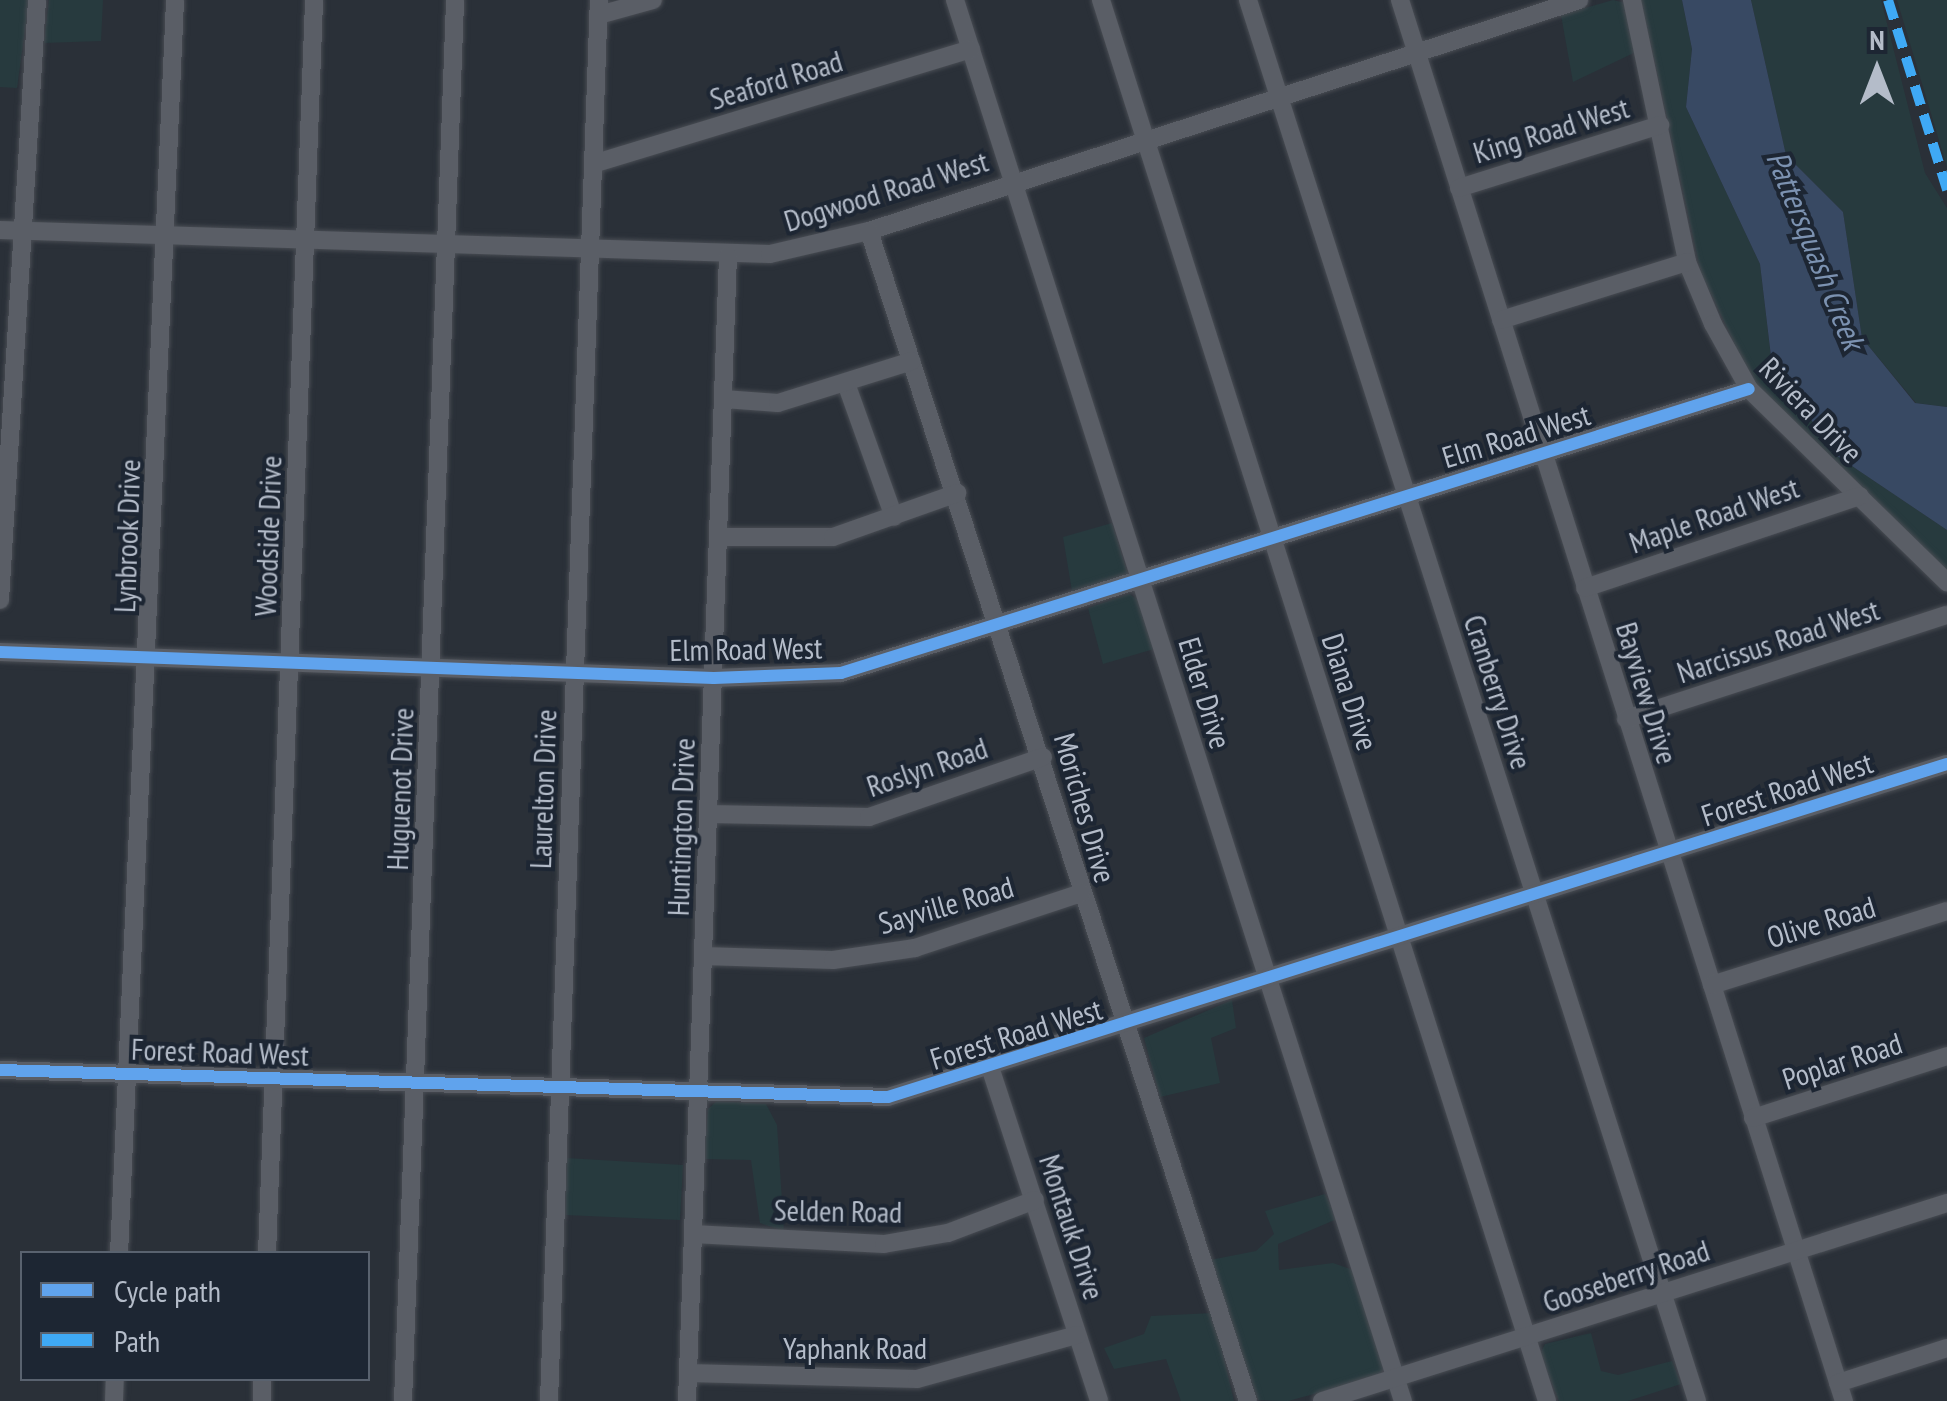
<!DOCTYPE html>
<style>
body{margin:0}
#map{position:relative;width:1947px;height:1401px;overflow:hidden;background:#2a3038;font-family:"PT Sans Narrow",sans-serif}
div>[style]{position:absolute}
.green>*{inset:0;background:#273a3e}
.water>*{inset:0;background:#384963}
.roads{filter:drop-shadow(0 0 2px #484c53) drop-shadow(0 0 2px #484c53)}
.minor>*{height:18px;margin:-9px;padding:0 9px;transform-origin:9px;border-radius:9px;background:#5a5e66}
.quiet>*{height:10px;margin-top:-5px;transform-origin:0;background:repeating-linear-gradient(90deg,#3fa9f5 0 20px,transparent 0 30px)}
.cycleway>*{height:12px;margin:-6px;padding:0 6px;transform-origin:6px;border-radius:6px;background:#60a3ed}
span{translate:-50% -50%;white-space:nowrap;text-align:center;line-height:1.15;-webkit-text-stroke:8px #1d2633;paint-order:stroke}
.street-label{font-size:30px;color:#b4bcc9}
.water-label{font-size:32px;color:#7c92b1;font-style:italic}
.legend{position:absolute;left:20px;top:1251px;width:350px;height:130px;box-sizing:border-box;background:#1d2633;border:2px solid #59626f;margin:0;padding:12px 18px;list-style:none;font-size:30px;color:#b4bcc9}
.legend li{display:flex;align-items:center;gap:20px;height:50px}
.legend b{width:50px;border:2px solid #59626f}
.north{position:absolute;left:1827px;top:20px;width:100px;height:100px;-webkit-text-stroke:8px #1d2633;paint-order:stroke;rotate:0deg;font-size:28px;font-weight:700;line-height:40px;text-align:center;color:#b4bcc9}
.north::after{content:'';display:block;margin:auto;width:35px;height:45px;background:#b4bcc9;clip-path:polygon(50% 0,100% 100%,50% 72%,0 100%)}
</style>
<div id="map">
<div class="green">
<div style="clip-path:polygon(0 0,29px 0,17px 88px,0 87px)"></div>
<div style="clip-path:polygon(49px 0,103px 0,101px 41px,44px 43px)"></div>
<div style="clip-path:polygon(1613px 0,1625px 3px,1642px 49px,1573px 82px,1561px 15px)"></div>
<div style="clip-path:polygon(1641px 0,1682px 0,1692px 49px,1686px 107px,1760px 264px,1772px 366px,1837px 456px,1947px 530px,1947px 572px,1806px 445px,1751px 378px,1701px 273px)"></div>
<div style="clip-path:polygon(1751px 0,1881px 0,1925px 173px,1947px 208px,1947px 407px,1916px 403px,1862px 338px,1843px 212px,1786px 155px)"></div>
<div style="clip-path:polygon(1897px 0,1947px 0,1947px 167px)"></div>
<div style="clip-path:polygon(1112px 523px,1128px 574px,1072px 591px,1063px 537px)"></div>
<div style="clip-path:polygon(1129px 594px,1144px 604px,1154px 649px,1103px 664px,1088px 608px)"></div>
<div style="clip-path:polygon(1232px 1000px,1236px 1028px,1211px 1038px,1220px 1083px,1160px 1097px,1144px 1038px)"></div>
<div style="clip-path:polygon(717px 1101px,766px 1104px,777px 1125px,784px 1231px,760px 1223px,751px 1160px,704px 1159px,708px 1109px)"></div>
<div style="clip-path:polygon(567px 1158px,683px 1165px,680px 1220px,565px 1215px)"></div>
<div style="clip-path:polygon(1325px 1194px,1337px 1219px,1278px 1244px,1279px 1270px,1333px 1263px,1353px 1270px,1386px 1367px,1377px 1377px,1288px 1401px,1258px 1400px,1210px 1260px,1256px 1251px,1274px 1234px,1265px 1211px)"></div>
<div style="clip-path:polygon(1213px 1313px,1234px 1401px,1181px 1401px,1166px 1359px,1114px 1369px,1104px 1348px,1144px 1334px,1151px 1316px)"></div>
<div style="clip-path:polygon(1591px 1333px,1601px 1371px,1618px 1375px,1672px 1361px,1681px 1384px,1628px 1401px,1559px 1401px,1540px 1354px,1545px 1344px)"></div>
</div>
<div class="water">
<div style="clip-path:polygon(1682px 0,1751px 0,1786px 155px,1843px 212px,1862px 338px,1915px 403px,1947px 407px,1947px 530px,1837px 456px,1772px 365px,1760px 264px,1686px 107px,1692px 49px)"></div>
</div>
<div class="roads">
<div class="minor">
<div style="left:955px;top:0;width:1471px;rotate:72.27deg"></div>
<div style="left:1101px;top:0;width:1470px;rotate:72.34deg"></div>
<div style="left:1248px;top:0;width:1471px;rotate:72.23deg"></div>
<div style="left:1400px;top:0;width:1470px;rotate:72.42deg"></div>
<div style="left:1632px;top:0;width:268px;rotate:78.1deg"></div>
<div style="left:1687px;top:262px;width:67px;rotate:67.2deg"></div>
<div style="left:1713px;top:324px;width:74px;rotate:61deg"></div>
<div style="left:1749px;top:389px;width:277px;rotate:44.3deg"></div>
<div style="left:599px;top:15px;width:56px;rotate:-15.5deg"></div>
<div style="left:596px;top:163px;width:392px;rotate:-16.9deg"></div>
<div style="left:1459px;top:188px;width:211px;rotate:-17.4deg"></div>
<div style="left:0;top:230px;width:770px;rotate:1.79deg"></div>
<div style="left:770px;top:254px;width:102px;rotate:-13.1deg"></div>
<div style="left:869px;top:231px;width:747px;rotate:-18.02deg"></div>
<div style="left:869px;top:231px;width:1230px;rotate:72.05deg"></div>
<div style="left:1501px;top:320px;width:195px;rotate:-17.3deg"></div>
<div style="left:847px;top:386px;width:139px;rotate:70.3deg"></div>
<div style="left:724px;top:399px;width:54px;rotate:4.2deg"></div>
<div style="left:778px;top:403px;width:140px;rotate:-17.4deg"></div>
<div style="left:719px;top:537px;width:114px"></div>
<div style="left:833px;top:537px;width:132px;rotate:-19.5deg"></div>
<div style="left:1585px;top:588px;width:290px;rotate:-18.5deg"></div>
<div style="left:0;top:600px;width:601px;rotate:-86.47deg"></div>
<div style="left:0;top:652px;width:714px;rotate:2.09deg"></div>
<div style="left:714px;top:678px;width:127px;rotate:-2.3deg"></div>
<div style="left:841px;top:673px;width:951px;rotate:-17.37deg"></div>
<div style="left:1626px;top:719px;width:337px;rotate:-18deg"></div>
<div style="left:708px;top:814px;width:161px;rotate:1.1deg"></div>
<div style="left:869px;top:817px;width:184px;rotate:-19deg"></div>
<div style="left:703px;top:956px;width:130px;rotate:1.8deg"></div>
<div style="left:833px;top:960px;width:83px;rotate:-8.3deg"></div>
<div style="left:915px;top:948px;width:175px;rotate:-18.3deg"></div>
<div style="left:1712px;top:985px;width:246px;rotate:-17.5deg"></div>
<div style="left:0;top:1070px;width:888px;rotate:1.74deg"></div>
<div style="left:888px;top:1097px;width:1110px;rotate:-17.46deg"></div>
<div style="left:991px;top:1070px;width:348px;rotate:71.9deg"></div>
<div style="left:1753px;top:1118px;width:204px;rotate:-17.7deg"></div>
<div style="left:693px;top:1234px;width:191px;rotate:3deg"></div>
<div style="left:884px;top:1244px;width:65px;rotate:-9.8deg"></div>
<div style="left:948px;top:1233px;width:93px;rotate:-20.8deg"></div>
<div style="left:119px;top:1254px;width:1255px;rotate:-87.44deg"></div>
<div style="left:267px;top:1254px;width:1255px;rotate:-87.85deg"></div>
<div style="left:688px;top:1373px;width:229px;rotate:1.5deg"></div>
<div style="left:917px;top:1379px;width:166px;rotate:-15.4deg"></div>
<div style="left:1838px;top:1383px;width:114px;rotate:-17.8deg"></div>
<div style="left:114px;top:1401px;width:23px;rotate:-88deg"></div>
<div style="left:262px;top:1401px;width:23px;rotate:-90deg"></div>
<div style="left:403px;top:1401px;width:1402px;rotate:-87.87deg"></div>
<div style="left:549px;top:1401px;width:1402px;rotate:-87.96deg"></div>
<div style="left:687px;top:1401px;width:1146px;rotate:-87.95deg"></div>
<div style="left:1322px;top:1401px;width:656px;rotate:-17.58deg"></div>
</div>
</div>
<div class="quiet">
<div style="left:1888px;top:0;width:199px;rotate:72.7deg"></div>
</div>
<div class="cycleway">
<div style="left:0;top:652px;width:714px;rotate:2.09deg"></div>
<div style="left:714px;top:678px;width:127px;rotate:-2.3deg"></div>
<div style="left:841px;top:673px;width:951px;rotate:-17.37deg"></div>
<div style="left:0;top:1070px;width:888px;rotate:1.74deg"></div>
<div style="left:888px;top:1097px;width:1110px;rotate:-17.46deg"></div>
</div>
<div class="street-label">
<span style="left:776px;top:80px;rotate:-17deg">Seaford Road</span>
<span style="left:1551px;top:130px;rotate:-17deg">King Road West</span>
<span style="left:886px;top:191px;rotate:-17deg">Dogwood Road West</span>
<span style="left:1811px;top:410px;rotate:46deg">Riviera Drive</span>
<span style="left:1516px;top:436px;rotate:-17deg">Elm Road West</span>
<span style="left:1714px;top:515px;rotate:-19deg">Maple Road West</span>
<span style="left:127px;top:536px;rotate:-88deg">Lynbrook Drive</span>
<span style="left:268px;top:536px;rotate:-88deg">Woodside Drive</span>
<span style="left:1778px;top:641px;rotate:-18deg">Narcissus Road West</span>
<span style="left:746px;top:649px;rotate:-1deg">Elm Road West</span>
<span style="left:1350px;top:692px;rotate:72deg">Diana Drive</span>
<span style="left:1498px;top:692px;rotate:72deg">Cranberry Drive</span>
<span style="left:1205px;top:693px;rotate:73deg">Elder Drive</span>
<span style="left:1647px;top:693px;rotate:73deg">Bayview Drive</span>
<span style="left:927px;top:767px;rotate:-19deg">Roslyn Road</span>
<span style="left:400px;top:789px;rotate:-88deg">Huguenot Drive</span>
<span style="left:543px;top:789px;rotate:-88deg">Laurelton Drive</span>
<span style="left:1787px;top:789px;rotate:-18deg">Forest Road West</span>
<span style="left:1085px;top:808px;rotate:74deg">Moriches Drive</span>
<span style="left:681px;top:827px;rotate:-88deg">Huntington Drive</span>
<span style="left:946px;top:905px;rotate:-16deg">Sayville Road</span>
<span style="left:1821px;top:922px;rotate:-17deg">Olive Road</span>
<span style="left:1016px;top:1034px;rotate:-17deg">Forest Road West</span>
<span style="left:220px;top:1052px;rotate:2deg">Forest Road West</span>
<span style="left:1842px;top:1061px;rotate:-18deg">Poplar Road</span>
<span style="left:838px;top:1211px;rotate:1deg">Selden Road</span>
<span style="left:1072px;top:1227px;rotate:72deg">Montauk Drive</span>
<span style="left:1626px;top:1276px;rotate:-18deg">Gooseberry Road</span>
<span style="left:855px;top:1348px">Yaphank Road</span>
</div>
<div class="water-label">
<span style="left:1816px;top:250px;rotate:68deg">Pattersquash Creek</span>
</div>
<ul class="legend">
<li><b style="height:12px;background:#60a3ed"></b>Cycle path</li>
<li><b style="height:12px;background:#3fa9f5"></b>Path</li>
</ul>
<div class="north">N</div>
</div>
